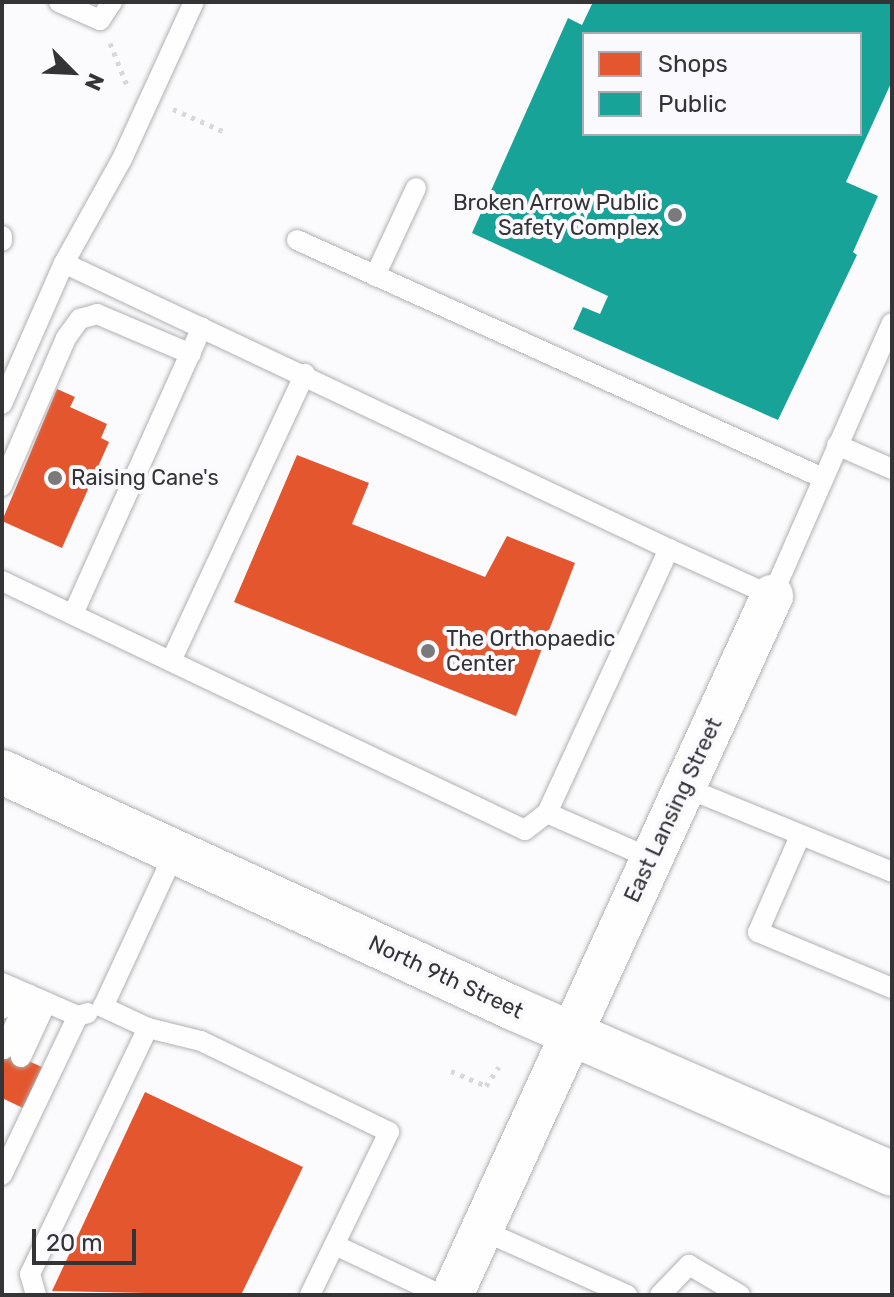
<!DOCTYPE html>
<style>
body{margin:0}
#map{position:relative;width:894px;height:1297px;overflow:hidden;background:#fbfafd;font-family:Rubik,sans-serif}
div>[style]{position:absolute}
.shops>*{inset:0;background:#e4572e}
.public>*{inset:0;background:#17a398}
.path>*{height:5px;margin-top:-2.5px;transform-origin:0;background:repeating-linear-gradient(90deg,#d8d8da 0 4px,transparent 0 10px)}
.roads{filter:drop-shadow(0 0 2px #b1b1b3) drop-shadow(0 0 2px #b1b1b3)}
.service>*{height:20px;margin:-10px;padding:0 10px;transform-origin:10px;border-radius:10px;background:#fefeff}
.minor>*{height:42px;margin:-21px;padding:0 21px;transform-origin:21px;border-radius:21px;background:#fefeff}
.secondary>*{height:44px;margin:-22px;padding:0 22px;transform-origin:22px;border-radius:22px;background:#fefeff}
.dots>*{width:22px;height:22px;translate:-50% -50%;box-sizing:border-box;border:4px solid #faf9fe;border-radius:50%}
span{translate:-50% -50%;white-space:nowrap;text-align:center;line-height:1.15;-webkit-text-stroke:8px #faf9fe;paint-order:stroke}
.poi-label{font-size:22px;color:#343336}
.right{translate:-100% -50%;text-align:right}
.left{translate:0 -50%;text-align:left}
.street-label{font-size:22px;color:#343336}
.frame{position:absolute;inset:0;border:4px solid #343336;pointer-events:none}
.legend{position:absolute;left:582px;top:32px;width:280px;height:104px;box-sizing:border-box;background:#faf9fe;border:2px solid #abaaae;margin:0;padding:10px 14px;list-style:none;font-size:24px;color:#343336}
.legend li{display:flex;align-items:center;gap:16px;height:40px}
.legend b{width:40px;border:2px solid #abaaae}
.north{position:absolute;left:32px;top:32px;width:80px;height:80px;-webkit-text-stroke:6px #faf9fe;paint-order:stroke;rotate:114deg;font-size:22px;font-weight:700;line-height:32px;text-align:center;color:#343336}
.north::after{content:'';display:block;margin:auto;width:28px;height:36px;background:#343336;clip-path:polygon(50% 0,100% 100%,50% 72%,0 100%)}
.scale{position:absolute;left:32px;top:1229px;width:104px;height:36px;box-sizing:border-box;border:4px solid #343336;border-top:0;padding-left:10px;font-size:24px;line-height:28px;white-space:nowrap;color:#343336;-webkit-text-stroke:6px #faf9fe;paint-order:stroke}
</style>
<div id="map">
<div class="shops">
<div style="clip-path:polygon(57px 389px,75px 397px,70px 407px,107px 424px,101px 438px,109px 442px,62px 548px,2px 521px)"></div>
<div style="clip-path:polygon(297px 455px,369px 483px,352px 524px,485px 577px,507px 536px,575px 563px,516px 716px,234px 602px)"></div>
<div style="clip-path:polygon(2px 1049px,44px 1068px,25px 1109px,2px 1098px)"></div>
<div style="clip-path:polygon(145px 1092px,303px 1167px,241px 1295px,52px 1291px)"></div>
</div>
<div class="public">
<div style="clip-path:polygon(evenodd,593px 2px,892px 2px,892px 81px,846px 182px,878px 196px,853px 252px,857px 255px,778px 420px,573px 329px,583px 307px,600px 314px,608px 296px,472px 233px,568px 18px,582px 25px,593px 2px,584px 34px,860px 34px,860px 134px,584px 134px,584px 34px)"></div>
</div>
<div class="path">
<div style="left:110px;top:43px;width:45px;rotate:68deg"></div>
<div style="left:173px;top:109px;width:57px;rotate:23.9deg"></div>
<div style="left:451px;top:1071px;width:38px;rotate:23deg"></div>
<div style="left:486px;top:1086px;width:23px;rotate:-56deg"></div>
</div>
<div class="roads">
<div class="service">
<div style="left:59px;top:2px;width:45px;rotate:23.7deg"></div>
<div style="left:100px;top:20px;width:22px;rotate:-56deg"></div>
<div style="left:2px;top:236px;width:5px;rotate:90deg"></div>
<div style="left:297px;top:240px;width:577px;rotate:24.35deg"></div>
<div style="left:375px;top:276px;width:97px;rotate:-65deg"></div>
<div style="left:2px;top:404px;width:154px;rotate:-66.3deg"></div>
<div style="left:64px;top:263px;width:119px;rotate:-60.9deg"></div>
<div style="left:122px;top:159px;width:173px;rotate:-65.4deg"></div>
<div style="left:837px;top:445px;width:60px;rotate:23.6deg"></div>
<div style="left:2px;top:486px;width:161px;rotate:-66.6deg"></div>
<div style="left:66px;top:338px;width:24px;rotate:-54deg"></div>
<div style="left:80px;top:319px;width:18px;rotate:-16deg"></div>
<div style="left:97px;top:314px;width:102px;rotate:23.1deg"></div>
<div style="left:669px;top:549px;width:113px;rotate:24.5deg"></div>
<div style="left:772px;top:596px;width:298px;rotate:-66.3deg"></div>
<div style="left:2px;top:581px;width:579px;rotate:25.46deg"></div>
<div style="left:525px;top:830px;width:28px;rotate:-38deg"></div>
<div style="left:547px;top:813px;width:291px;rotate:-65.2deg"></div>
<div style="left:669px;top:549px;width:669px;rotate:-154.7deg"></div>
<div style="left:74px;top:612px;width:312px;rotate:-65.8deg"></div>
<div style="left:171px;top:661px;width:317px;rotate:-65deg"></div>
<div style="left:684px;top:787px;width:225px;rotate:22.2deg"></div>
<div style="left:547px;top:813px;width:112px;rotate:23.6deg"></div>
<div style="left:800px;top:836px;width:105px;rotate:113.6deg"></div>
<div style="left:758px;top:932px;width:145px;rotate:22.7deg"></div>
<div style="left:2px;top:983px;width:83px;rotate:23.5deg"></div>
<div style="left:78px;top:1016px;width:10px;rotate:-17deg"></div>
<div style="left:2px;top:1009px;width:24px;rotate:-66deg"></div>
<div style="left:148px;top:1028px;width:50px;rotate:-155deg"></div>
<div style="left:103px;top:1007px;width:171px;rotate:-65.1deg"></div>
<div style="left:4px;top:1049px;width:60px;rotate:-65.2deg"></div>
<div style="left:21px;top:1057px;width:60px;rotate:-65.2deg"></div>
<div style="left:2px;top:1175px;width:176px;rotate:-64.5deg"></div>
<div style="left:484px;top:1231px;width:157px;rotate:24.1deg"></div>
<div style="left:337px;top:1246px;width:115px;rotate:25.2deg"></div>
<div style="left:36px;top:1295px;width:22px;rotate:-106deg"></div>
<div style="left:30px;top:1274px;width:273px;rotate:-64.4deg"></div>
<div style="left:148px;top:1028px;width:55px;rotate:13.8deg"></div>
<div style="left:201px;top:1041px;width:209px;rotate:25.8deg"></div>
<div style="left:389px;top:1132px;width:181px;rotate:115.9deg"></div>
<div style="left:660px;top:1295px;width:42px;rotate:-46deg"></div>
<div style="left:689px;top:1265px;width:59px;rotate:30.5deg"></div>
</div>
<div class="minor">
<div style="left:452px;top:1295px;width:769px;rotate:-65.4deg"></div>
</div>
<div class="secondary">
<div style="left:2px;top:772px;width:565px;rotate:24.8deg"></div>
<div style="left:515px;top:1009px;width:412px;rotate:23.6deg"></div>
</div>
</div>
<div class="dots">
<div style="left:675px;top:215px;background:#7a797c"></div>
<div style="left:55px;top:478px;background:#7a797c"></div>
<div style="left:428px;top:651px;background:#7a797c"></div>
</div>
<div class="poi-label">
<span class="right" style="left:659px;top:215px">Broken Arrow Public<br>Safety Complex</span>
<span class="left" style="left:71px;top:478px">Raising Cane's</span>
<span class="left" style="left:446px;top:651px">The Orthopaedic<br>Center</span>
</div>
<div class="street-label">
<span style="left:673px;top:810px;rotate:-65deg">East Lansing Street</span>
<span style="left:446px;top:977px;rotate:25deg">North 9th Street</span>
</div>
<div class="frame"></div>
<ul class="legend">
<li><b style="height:22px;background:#e4572e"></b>Shops</li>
<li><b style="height:22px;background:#17a398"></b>Public</li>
</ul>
<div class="north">N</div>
<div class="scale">20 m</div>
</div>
